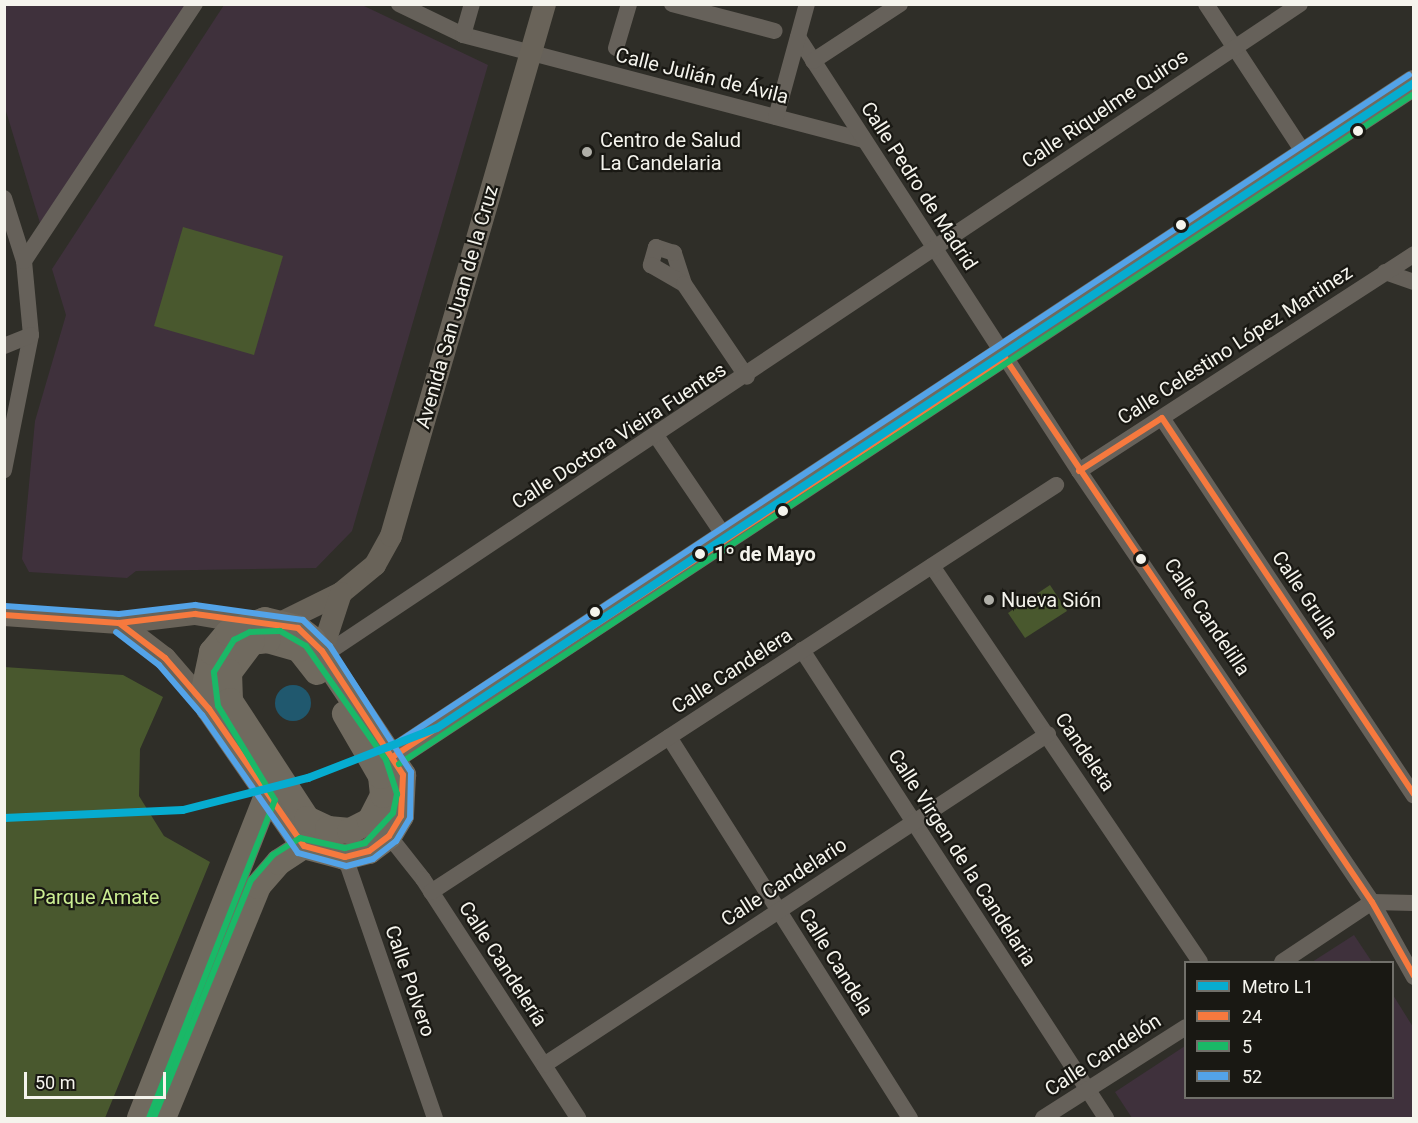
<!DOCTYPE html>
<meta charset="utf-8">
<style>
body{margin:0}
#map{position:relative;width:1418px;height:1123px;overflow:hidden;background:#2f2e28;font-family:Roboto,sans-serif}
div>[style]{position:absolute}
.education>*{inset:0;background:#3f313c}
.green>*{inset:0;background:#49582e}
.water>*{inset:0;background:#20586e}
.round{border-radius:50%}
.street>*{height:16px;margin:-8px;padding:0 8px;transform-origin:8px;border-radius:8px;background:#66615a}
.secondary>*{height:22px;margin:-11px;padding:0 11px;transform-origin:11px;border-radius:11px;background:#696359}
.primary>*{height:26px;margin:-13px;padding:0 13px;transform-origin:13px;border-radius:13px;background:#706a5f}
.bus-1>*{height:6px;margin:-3px;padding:0 3px;transform-origin:3px;border-radius:3px;background:#f6793e}
.bus-2>*{height:6px;margin:-3px;padding:0 3px;transform-origin:3px;border-radius:3px;background:#1ab867}
.bus-3>*{height:6px;margin:-3px;padding:0 3px;transform-origin:3px;border-radius:3px;background:#53a3e8}
.metro-1>*{height:8px;margin:-4px;padding:0 4px;transform-origin:4px;border-radius:4px;background:#06acd0}
.dots>*{width:16px;height:16px;translate:-50% -50%;box-sizing:border-box;border:3px solid #191813;border-radius:50%}
span{translate:-50% -50%;white-space:nowrap;text-align:center;line-height:1.15;-webkit-text-stroke:4.5px #191813;paint-order:stroke}
.street-label{font-size:20px;color:#f5f4ed}
.poi-label{font-size:20px;color:#f5f4ed}
.left{translate:0 -50%;text-align:left}
.stop-label{font-size:20px;color:#f5f4ed;font-weight:700}
.park-label{font-size:20px;color:#cbed92}
.frame{position:absolute;inset:0;border:6px solid #f5f4ed;pointer-events:none}
.legend{position:absolute;left:1184px;top:961px;width:210px;height:138px;box-sizing:border-box;background:#191813;border:2px solid #71706a;margin:0;padding:8px 10px;list-style:none;font-size:18px;color:#f5f4ed}
.legend li{display:flex;align-items:center;gap:12px;height:30px}
.legend b{width:30px;border:2px solid #71706a}
.scale{position:absolute;left:24px;top:1072px;width:142px;height:27px;box-sizing:border-box;border:3px solid #f5f4ed;border-top:0;padding-left:8px;font-size:18px;line-height:21px;white-space:nowrap;color:#f5f4ed;-webkit-text-stroke:4px #191813;paint-order:stroke}
</style>
<div id="map">
<div class="education">
<div style="clip-path:polygon(4px 5px,189px 5px,40px 223px,5px 108px)"></div>
<div style="clip-path:polygon(224px 5px,362px 5px,488px 65px,352px 531px,316px 568px,136px 571px,127px 578px,29px 572px,22px 559px,35px 421px,66px 315px,52px 269px)"></div>
<div style="clip-path:polygon(1354px 935px,1372px 962px,1312px 962px)"></div>
<div style="clip-path:polygon(1393px 995px,1413px 1027px,1413px 1118px,1132px 1118px,1115px 1092px,1185px 1046px,1186px 1098px,1392px 1098px)"></div>
</div>
<div class="green">
<div style="clip-path:polygon(183px 227px,283px 256px,254px 355px,154px 326px)"></div>
<div style="clip-path:polygon(1050px 585px,1067px 611px,1025px 638px,1008px 613px)"></div>
<div style="clip-path:polygon(4px 667px,123px 675px,163px 697px,140px 749px,139px 796px,164px 836px,210px 862px,105px 1118px,5px 1118px)"></div>
</div>
<div class="water">
<div class="round" style="left:275px;top:685px;width:36px;height:36px"></div>
</div>
<div class="street">
<div style="left:399px;top:4px;width:71px;rotate:25.8deg"></div>
<div style="left:463px;top:35px;width:414px;rotate:14.7deg"></div>
<div style="left:672px;top:4px;width:106px;rotate:14.7deg"></div>
<div style="left:1206px;top:4px;width:182px;rotate:56.7deg"></div>
<div style="left:463px;top:35px;width:32px;rotate:-74deg"></div>
<div style="left:798px;top:37px;width:517px;rotate:57.08deg"></div>
<div style="left:1079px;top:471px;width:521px;rotate:55.79deg"></div>
<div style="left:1372px;top:902px;width:86px;rotate:60.8deg"></div>
<div style="left:616px;top:48px;width:46px;rotate:-73.5deg"></div>
<div style="left:813px;top:61px;width:104px;rotate:-33.2deg"></div>
<div style="left:776px;top:117px;width:117px;rotate:-74.7deg"></div>
<div style="left:4px;top:198px;width:66px;rotate:72.4deg"></div>
<div style="left:24px;top:261px;width:74px;rotate:84.6deg"></div>
<div style="left:31px;top:335px;width:138px;rotate:101.3deg"></div>
<div style="left:24px;top:261px;width:309px;rotate:-56.4deg"></div>
<div style="left:1385px;top:272px;width:31px;rotate:19deg"></div>
<div style="left:684px;top:284px;width:33px;rotate:-108deg"></div>
<div style="left:674px;top:253px;width:19px;rotate:-162deg"></div>
<div style="left:656px;top:247px;width:19px;rotate:106deg"></div>
<div style="left:651px;top:265px;width:38px;rotate:30deg"></div>
<div style="left:684px;top:284px;width:112px;rotate:55.9deg"></div>
<div style="left:4px;top:346px;width:29px;rotate:-22deg"></div>
<div style="left:1162px;top:418px;width:454px;rotate:56.3deg"></div>
<div style="left:657px;top:437px;width:125px;rotate:55.8deg"></div>
<div style="left:1079px;top:471px;width:399px;rotate:-32.9deg"></div>
<div style="left:932px;top:566px;width:478px;rotate:55.9deg"></div>
<div style="left:802px;top:650px;width:558px;rotate:56.99deg"></div>
<div style="left:324px;top:655px;width:1173px;rotate:-33.7deg"></div>
<div style="left:669px;top:737px;width:451px;rotate:57.7deg"></div>
<div style="left:389px;top:836px;width:55px;rotate:51.7deg"></div>
<div style="left:423px;top:879px;width:285px;rotate:57deg"></div>
<div style="left:345px;top:857px;width:276px;rotate:71deg"></div>
<div style="left:431px;top:892px;width:746px;rotate:-33.07deg"></div>
<div style="left:1372px;top:902px;width:42px;rotate:1.4deg"></div>
<div style="left:1282px;top:962px;width:108px;rotate:-33.7deg"></div>
<div style="left:544px;top:1065px;width:603px;rotate:-33.29deg"></div>
<div style="left:1043px;top:1118px;width:169px;rotate:-32.5deg"></div>
</div>
<div class="secondary">
<div style="left:4px;top:615px;width:115px;rotate:4deg"></div>
<div style="left:119px;top:623px;width:77px;rotate:-6.8deg"></div>
<div style="left:195px;top:614px;width:54px;rotate:9.6deg"></div>
<div style="left:282px;top:622px;width:66px;rotate:-26.2deg"></div>
<div style="left:341px;top:593px;width:44px;rotate:-39.5deg"></div>
<div style="left:375px;top:565px;width:33px;rotate:-61deg"></div>
<div style="left:391px;top:536px;width:554px;rotate:-73.86deg"></div>
<div style="left:119px;top:623px;width:58px;rotate:37.3deg"></div>
<div style="left:165px;top:658px;width:67px;rotate:49.2deg"></div>
<div style="left:322px;top:651px;width:61px;rotate:-71.9deg"></div>
</div>
<div class="primary">
<div style="left:265px;top:620px;width:34px;rotate:14deg"></div>
<div style="left:298px;top:628px;width:18px;rotate:38deg"></div>
<div style="left:312px;top:639px;width:164px;rotate:56.2deg"></div>
<div style="left:403px;top:775px;width:41px;rotate:92.8deg"></div>
<div style="left:401px;top:816px;width:23px;rotate:121deg"></div>
<div style="left:389px;top:836px;width:25px;rotate:143deg"></div>
<div style="left:369px;top:851px;width:25px;rotate:166deg"></div>
<div style="left:345px;top:857px;width:42px;rotate:-165deg"></div>
<div style="left:304px;top:846px;width:167px;rotate:-124.7deg"></div>
<div style="left:209px;top:709px;width:20px;rotate:-105deg"></div>
<div style="left:204px;top:690px;width:39px;rotate:-78deg"></div>
<div style="left:212px;top:652px;width:25px;rotate:-50deg"></div>
<div style="left:228px;top:633px;width:39px;rotate:-19deg"></div>
<div style="left:317px;top:672px;width:29px;rotate:-128deg"></div>
<div style="left:299px;top:649px;width:32px;rotate:-164deg"></div>
<div style="left:268px;top:640px;width:16px;rotate:173deg"></div>
<div style="left:252px;top:642px;width:38px;rotate:127deg"></div>
<div style="left:229px;top:672px;width:29px;rotate:88deg"></div>
<div style="left:230px;top:701px;width:141px;rotate:56.9deg"></div>
<div style="left:307px;top:819px;width:23px;rotate:25deg"></div>
<div style="left:328px;top:829px;width:22px;rotate:5deg"></div>
<div style="left:350px;top:831px;width:22px;rotate:-27deg"></div>
<div style="left:370px;top:821px;width:29px;rotate:-63deg"></div>
<div style="left:383px;top:795px;width:19px;rotate:-96deg"></div>
<div style="left:381px;top:776px;width:72px;rotate:-120.1deg"></div>
<div style="left:394px;top:756px;width:1222px;rotate:-33.42deg"></div>
<div style="left:140px;top:1118px;width:344px;rotate:-68.5deg"></div>
<div style="left:163px;top:1118px;width:251px;rotate:-67.7deg"></div>
<div style="left:258px;top:886px;width:32px;rotate:-49deg"></div>
<div style="left:279px;top:862px;width:30px;rotate:-33deg"></div>
</div>
<div class="bus-1">
<div style="left:1005px;top:358px;width:656px;rotate:56deg"></div>
<div style="left:1372px;top:902px;width:85px;rotate:60.4deg"></div>
<div style="left:1079px;top:471px;width:98px;rotate:-32.6deg"></div>
<div style="left:1162px;top:418px;width:453px;rotate:56.2deg"></div>
<div style="left:195px;top:614px;width:104px;rotate:7.7deg"></div>
<div style="left:298px;top:628px;width:33px;rotate:44deg"></div>
<div style="left:322px;top:651px;width:148px;rotate:56.8deg"></div>
<div style="left:403px;top:775px;width:41px;rotate:92.8deg"></div>
<div style="left:401px;top:816px;width:23px;rotate:121deg"></div>
<div style="left:389px;top:836px;width:25px;rotate:143deg"></div>
<div style="left:369px;top:851px;width:25px;rotate:166deg"></div>
<div style="left:345px;top:857px;width:42px;rotate:-165deg"></div>
<div style="left:304px;top:846px;width:167px;rotate:-124.7deg"></div>
<div style="left:209px;top:709px;width:67px;rotate:-130.8deg"></div>
<div style="left:165px;top:658px;width:58px;rotate:-142.7deg"></div>
<div style="left:119px;top:623px;width:77px;rotate:-6.8deg"></div>
<div style="left:4px;top:615px;width:115px;rotate:4deg"></div>
<div style="left:394px;top:756px;width:729px;rotate:-33.08deg"></div>
</div>
<div class="bus-2">
<div style="left:399px;top:764px;width:1216px;rotate:-33.43deg"></div>
<div style="left:149px;top:1118px;width:342px;rotate:-68.4deg"></div>
<div style="left:275px;top:800px;width:110px;rotate:-121.2deg"></div>
<div style="left:218px;top:706px;width:34px;rotate:-97deg"></div>
<div style="left:214px;top:672px;width:38px;rotate:-58deg"></div>
<div style="left:234px;top:640px;width:18px;rotate:-27deg"></div>
<div style="left:250px;top:632px;width:30px;rotate:-2deg"></div>
<div style="left:280px;top:631px;width:30px;rotate:30deg"></div>
<div style="left:306px;top:646px;width:139px;rotate:54.9deg"></div>
<div style="left:386px;top:760px;width:36px;rotate:72deg"></div>
<div style="left:397px;top:794px;width:19px;rotate:102deg"></div>
<div style="left:393px;top:813px;width:41px;rotate:133deg"></div>
<div style="left:365px;top:843px;width:21px;rotate:166deg"></div>
<div style="left:345px;top:848px;width:46px;rotate:-167.5deg"></div>
<div style="left:300px;top:838px;width:32px;rotate:148deg"></div>
<div style="left:273px;top:855px;width:33px;rotate:131deg"></div>
<div style="left:251px;top:880px;width:254px;rotate:112.2deg"></div>
</div>
<div class="bus-3">
<div style="left:5px;top:606px;width:114px;rotate:4deg"></div>
<div style="left:119px;top:614px;width:77px;rotate:-6.8deg"></div>
<div style="left:195px;top:605px;width:109px;rotate:7.9deg"></div>
<div style="left:303px;top:620px;width:37px;rotate:44deg"></div>
<div style="left:330px;top:646px;width:150px;rotate:57.3deg"></div>
<div style="left:411px;top:772px;width:46px;rotate:91.2deg"></div>
<div style="left:410px;top:818px;width:27px;rotate:121deg"></div>
<div style="left:396px;top:841px;width:29px;rotate:142deg"></div>
<div style="left:373px;top:859px;width:28px;rotate:165deg"></div>
<div style="left:346px;top:866px;width:50px;rotate:-164.8deg"></div>
<div style="left:298px;top:853px;width:168px;rotate:-124.8deg"></div>
<div style="left:202px;top:715px;width:66px;rotate:-130.7deg"></div>
<div style="left:159px;top:665px;width:54px;rotate:-142.5deg"></div>
<div style="left:389px;top:748px;width:1222px;rotate:-33.42deg"></div>
</div>
<div class="metro-1">
<div style="left:4px;top:818px;width:179px;rotate:-2.6deg"></div>
<div style="left:183px;top:810px;width:129px;rotate:-14.4deg"></div>
<div style="left:308px;top:778px;width:138px;rotate:-21.2deg"></div>
<div style="left:437px;top:728px;width:1171px;rotate:-33.43deg"></div>
</div>
<div class="dots">
<div style="left:1358px;top:131px;background:#f5f4ed"></div>
<div style="left:587px;top:152px;background:#b0afa8"></div>
<div style="left:1181px;top:225px;background:#f5f4ed"></div>
<div style="left:783px;top:511px;background:#f5f4ed"></div>
<div style="left:700px;top:554px;background:#f5f4ed"></div>
<div style="left:1141px;top:559px;background:#f5f4ed"></div>
<div style="left:989px;top:600px;background:#b0afa8"></div>
<div style="left:595px;top:612px;background:#f5f4ed"></div>
</div>
<div class="street-label">
<span style="left:702px;top:76px;rotate:14deg">Calle Julián de Ávila</span>
<span style="left:1105px;top:109px;rotate:-34deg">Calle Riquelme Quiros</span>
<span style="left:919px;top:186px;rotate:57deg">Calle Pedro de Madrid</span>
<span style="left:457px;top:307px;rotate:-74deg">Avenida San Juan de la Cruz</span>
<span style="left:1235px;top:345px;rotate:-33deg">Calle Celestino López Martinez</span>
<span style="left:619px;top:436px;rotate:-33deg">Calle Doctora Vieira Fuentes</span>
<span style="left:1305px;top:595px;rotate:56deg">Calle Grulla</span>
<span style="left:1207px;top:617px;rotate:56deg">Calle Candelilla</span>
<span style="left:732px;top:671px;rotate:-33deg">Calle Candelera</span>
<span style="left:1085px;top:752px;rotate:56deg">Candeleta</span>
<span style="left:962px;top:858px;rotate:57deg">Calle Virgen de la Candelaria</span>
<span style="left:784px;top:882px;rotate:-33deg">Calle Candelario</span>
<span style="left:836px;top:962px;rotate:58deg">Calle Candela</span>
<span style="left:503px;top:964px;rotate:57deg">Calle Candelería</span>
<span style="left:410px;top:981px;rotate:71deg">Calle Polvero</span>
<span style="left:1103px;top:1055px;rotate:-33deg">Calle Candelón</span>
</div>
<div class="poi-label">
<span class="left" style="left:600px;top:152px">Centro de Salud<br>La Candelaria</span>
<span class="left" style="left:1001px;top:600px">Nueva Sión</span>
</div>
<div class="stop-label">
<span class="left" style="left:714px;top:554px">1º de Mayo</span>
</div>
<div class="park-label">
<span style="left:96px;top:897px">Parque Amate</span>
</div>
<div class="frame"></div>
<ul class="legend">
<li><b style="height:8px;background:#06acd0"></b>Metro L1</li>
<li><b style="height:8px;background:#f6793e"></b>24</li>
<li><b style="height:8px;background:#1ab867"></b>5</li>
<li><b style="height:8px;background:#53a3e8"></b>52</li>
</ul>
<div class="scale">50 m</div>
</div>
